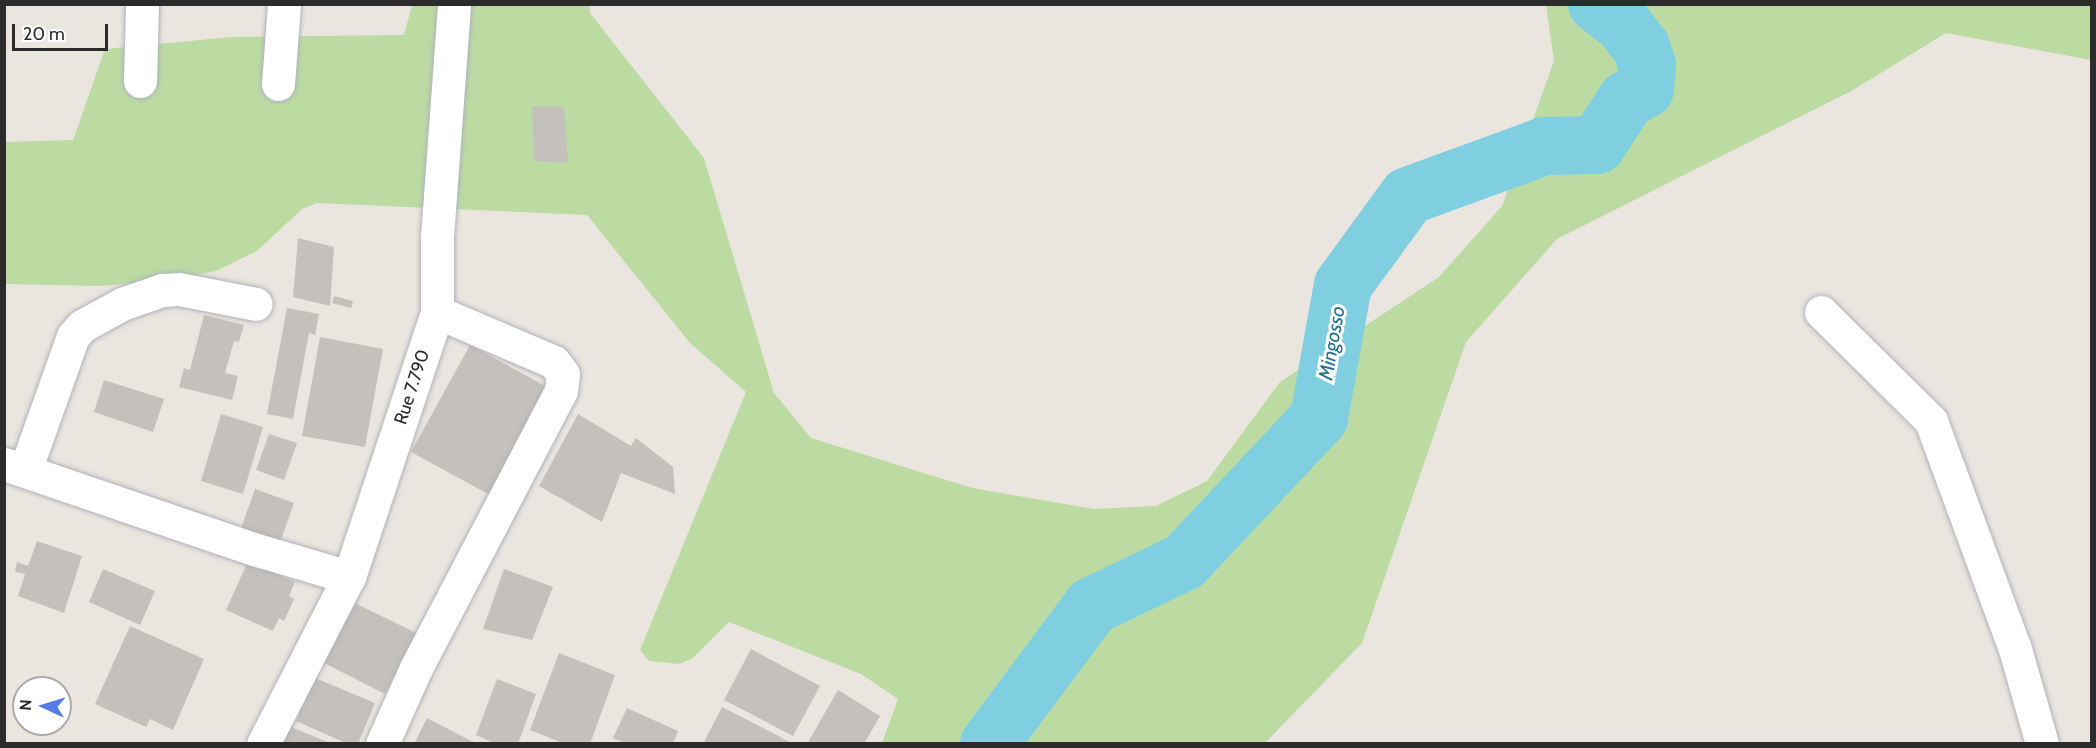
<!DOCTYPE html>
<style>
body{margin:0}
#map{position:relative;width:2096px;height:748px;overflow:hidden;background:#ebe5df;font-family:Cabin,sans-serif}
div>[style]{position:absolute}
.green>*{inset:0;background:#bbdba3}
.river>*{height:58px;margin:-29px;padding:0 29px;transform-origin:29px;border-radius:29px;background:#80cfe0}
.building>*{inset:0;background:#c4c0bb}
.roads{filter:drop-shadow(0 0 2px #b0b2ba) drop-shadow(0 0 2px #b0b2ba)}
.street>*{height:33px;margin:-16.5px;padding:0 16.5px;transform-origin:16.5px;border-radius:16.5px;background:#fff}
span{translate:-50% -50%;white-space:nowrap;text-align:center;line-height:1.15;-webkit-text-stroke:6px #fff;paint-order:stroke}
.street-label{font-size:18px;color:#2b2b2b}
.water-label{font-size:20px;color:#1e718d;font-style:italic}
.frame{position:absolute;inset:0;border:6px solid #2b2b2b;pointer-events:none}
.north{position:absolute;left:12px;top:676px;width:60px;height:60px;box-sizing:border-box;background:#fff;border:2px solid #aaa;border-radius:50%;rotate:274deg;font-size:16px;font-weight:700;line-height:24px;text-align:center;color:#2b2b2b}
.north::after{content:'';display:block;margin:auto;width:21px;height:27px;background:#547ce4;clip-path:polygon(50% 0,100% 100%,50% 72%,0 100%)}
.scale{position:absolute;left:12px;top:24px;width:96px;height:27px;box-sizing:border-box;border:3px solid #2b2b2b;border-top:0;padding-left:8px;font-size:18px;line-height:21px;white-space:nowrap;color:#2b2b2b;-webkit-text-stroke:4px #fff;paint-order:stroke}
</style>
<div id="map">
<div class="green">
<div style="clip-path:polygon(412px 5px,589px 5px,590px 13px,704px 158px,774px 393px,811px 438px,972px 488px,1094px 509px,1156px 506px,1207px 481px,1280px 382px,1439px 277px,1502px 206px,1554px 61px,1546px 5px,2091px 5px,2091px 60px,1946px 33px,1853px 90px,1557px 239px,1466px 342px,1362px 643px,1265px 743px,882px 743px,898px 699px,861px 674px,729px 622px,693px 658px,679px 664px,649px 661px,640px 650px,746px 392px,690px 343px,587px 215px,317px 203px,302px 209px,257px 251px,216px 271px,173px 280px,99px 286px,5px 284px,5px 142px,73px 140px,105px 49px,232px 37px,404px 35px)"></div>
</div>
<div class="river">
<div style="left:989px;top:744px;width:172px;rotate:-53.3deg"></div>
<div style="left:1092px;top:606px;width:102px;rotate:-25.6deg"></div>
<div style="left:1184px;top:562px;width:197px;rotate:-46.8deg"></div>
<div style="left:1319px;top:418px;width:135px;rotate:-79.8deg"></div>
<div style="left:1343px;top:285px;width:110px;rotate:-53.9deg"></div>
<div style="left:1408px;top:196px;width:146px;rotate:-20.1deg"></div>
<div style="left:1545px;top:146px;width:52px;rotate:-1.1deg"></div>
<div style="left:1597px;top:145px;width:54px;rotate:-57.2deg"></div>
<div style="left:1626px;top:100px;width:22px;rotate:-30deg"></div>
<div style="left:1645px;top:89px;width:24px;rotate:-85deg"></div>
<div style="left:1647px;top:65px;width:19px;rotate:-108deg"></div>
<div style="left:1641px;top:47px;width:29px;rotate:-128deg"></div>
<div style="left:1623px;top:24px;width:33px;rotate:-142deg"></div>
</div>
<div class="building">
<div style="clip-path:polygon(532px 106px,564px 107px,568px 163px,534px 161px)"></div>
<div style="clip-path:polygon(298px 238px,334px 247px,330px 306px,293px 297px)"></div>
<div style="clip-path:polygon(334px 296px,353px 301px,351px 308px,332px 303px)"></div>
<div style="clip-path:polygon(287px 308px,319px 314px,315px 335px,309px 333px,293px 419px,267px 414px)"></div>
<div style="clip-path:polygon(204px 315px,244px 325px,239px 342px,234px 341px,225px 373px,238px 376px,232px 400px,179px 387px,184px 368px,190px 370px)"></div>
<div style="clip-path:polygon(320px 337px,383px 349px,365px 447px,302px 436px)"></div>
<div style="clip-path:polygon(470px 345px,549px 388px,490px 495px,411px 452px)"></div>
<div style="clip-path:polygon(104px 380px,164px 399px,153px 432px,94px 412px)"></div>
<div style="clip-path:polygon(221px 414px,263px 427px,243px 494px,201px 481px)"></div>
<div style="clip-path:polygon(578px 414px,631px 446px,636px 438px,673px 467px,675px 494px,621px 473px,602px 522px,539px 486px)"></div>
<div style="clip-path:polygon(269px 434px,297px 443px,284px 480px,256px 470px)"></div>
<div style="clip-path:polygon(255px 489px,294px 503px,278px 548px,239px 534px)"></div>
<div style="clip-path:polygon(37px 541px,82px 556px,64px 613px,18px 596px,25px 574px,15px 572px,17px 562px,28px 566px)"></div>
<div style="clip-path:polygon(248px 561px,295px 582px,289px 596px,294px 599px,284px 621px,279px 618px,273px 631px,226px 610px)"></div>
<div style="clip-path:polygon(103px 569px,155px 591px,140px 625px,89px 602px)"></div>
<div style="clip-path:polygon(504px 569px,553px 587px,532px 640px,483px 629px)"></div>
<div style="clip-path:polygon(355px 603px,416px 633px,385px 694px,324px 663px)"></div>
<div style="clip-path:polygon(130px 626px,204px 659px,173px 730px,150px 719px,146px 727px,95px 704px)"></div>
<div style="clip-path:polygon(751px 649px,820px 686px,793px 736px,724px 700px)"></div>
<div style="clip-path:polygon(559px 653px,615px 675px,590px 744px,565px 744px,530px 730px)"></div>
<div style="clip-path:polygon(315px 678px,375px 703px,358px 744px,348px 744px,296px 721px)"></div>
<div style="clip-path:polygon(497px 679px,536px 694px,518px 744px,496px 744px,476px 735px)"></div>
<div style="clip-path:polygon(838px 690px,880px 716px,864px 744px,807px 744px)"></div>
<div style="clip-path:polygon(722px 707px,790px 742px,790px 744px,703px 744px)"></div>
<div style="clip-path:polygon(627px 708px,678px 731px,673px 744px,626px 744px,613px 738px)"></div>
<div style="clip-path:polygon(427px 718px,477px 744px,414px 744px)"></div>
<div style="clip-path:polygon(286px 725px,330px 743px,330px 744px,280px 744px)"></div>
</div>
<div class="roads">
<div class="street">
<div style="left:140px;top:81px;width:77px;rotate:-88.5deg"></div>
<div style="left:278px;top:84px;width:80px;rotate:-85.7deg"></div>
<div style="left:1821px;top:312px;width:155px;rotate:44.7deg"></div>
<div style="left:1931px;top:421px;width:243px;rotate:69.8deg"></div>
<div style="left:2015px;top:649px;width:99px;rotate:74.1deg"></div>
<div style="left:4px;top:464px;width:267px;rotate:18.8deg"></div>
<div style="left:257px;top:550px;width:96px;rotate:16.4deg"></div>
<div style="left:26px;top:468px;width:140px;rotate:-70.4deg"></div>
<div style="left:73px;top:336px;width:13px;rotate:-48deg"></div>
<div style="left:82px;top:326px;width:46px;rotate:-28.8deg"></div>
<div style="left:122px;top:304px;width:42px;rotate:-19.3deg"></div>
<div style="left:162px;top:290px;width:17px;rotate:-3deg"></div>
<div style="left:179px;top:289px;width:78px;rotate:11deg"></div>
<div style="left:263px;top:744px;width:188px;rotate:-62.8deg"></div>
<div style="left:349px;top:577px;width:279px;rotate:-71.6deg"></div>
<div style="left:437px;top:312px;width:75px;rotate:-90deg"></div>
<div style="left:437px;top:237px;width:234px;rotate:-85.8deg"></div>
<div style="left:382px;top:744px;width:83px;rotate:-65.9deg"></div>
<div style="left:416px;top:668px;width:313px;rotate:-62.4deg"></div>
<div style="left:561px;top:391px;width:17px;rotate:-83deg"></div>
<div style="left:563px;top:374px;width:15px;rotate:-127deg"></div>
<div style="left:554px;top:362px;width:127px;rotate:-156.9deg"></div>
</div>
</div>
<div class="street-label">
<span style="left:412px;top:387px;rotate:-72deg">Rue 7.790</span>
</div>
<div class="water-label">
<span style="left:1332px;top:343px;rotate:-80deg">Mingosso</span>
</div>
<div class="frame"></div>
<div class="north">N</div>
<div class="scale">20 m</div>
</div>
